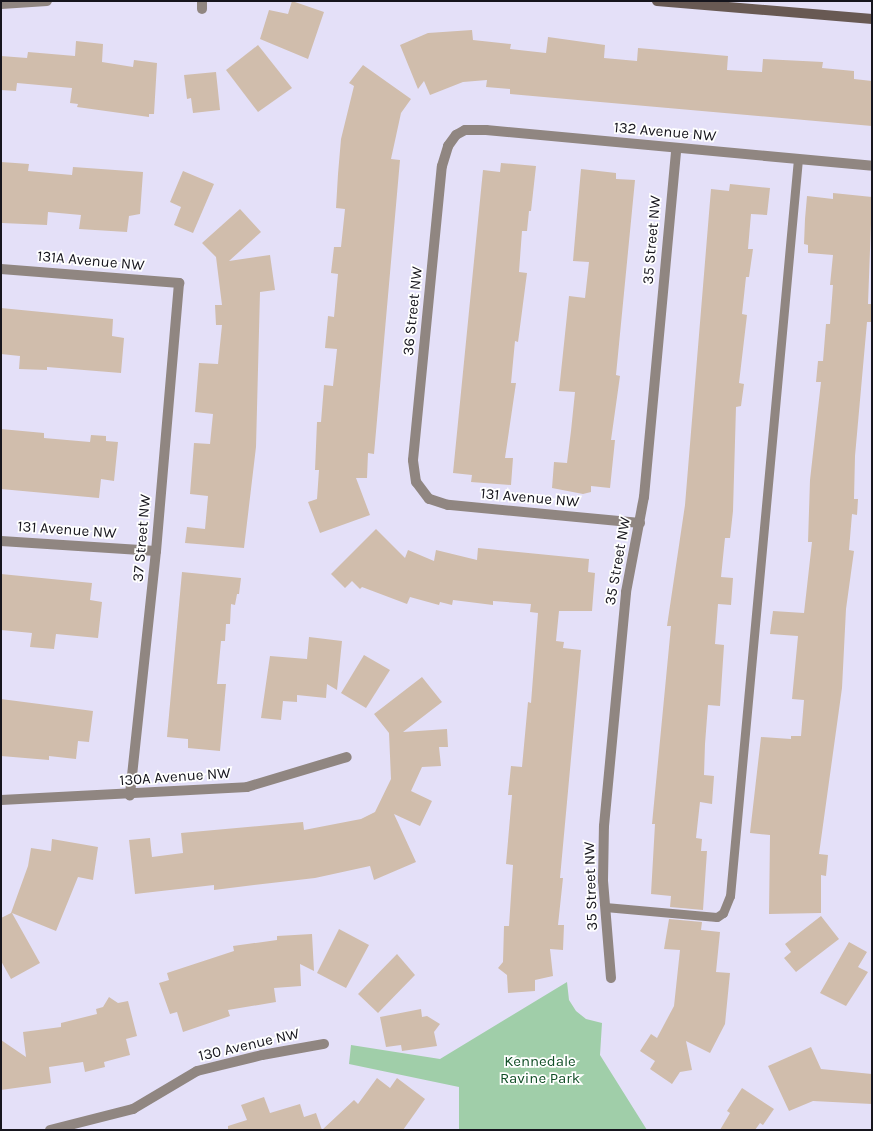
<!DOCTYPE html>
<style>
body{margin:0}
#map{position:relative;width:873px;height:1131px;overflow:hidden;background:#e4e0f8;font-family:Karla,sans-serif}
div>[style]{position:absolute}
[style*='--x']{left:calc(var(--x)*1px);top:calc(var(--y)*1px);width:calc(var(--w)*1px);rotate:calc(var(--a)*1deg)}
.green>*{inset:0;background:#a0cea9}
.building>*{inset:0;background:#d0bdac}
.lane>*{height:9px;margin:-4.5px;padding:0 4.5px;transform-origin:4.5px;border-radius:4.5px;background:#908681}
.street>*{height:10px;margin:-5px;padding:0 5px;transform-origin:5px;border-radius:5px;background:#908681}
.secondary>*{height:10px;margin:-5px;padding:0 5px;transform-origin:5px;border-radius:5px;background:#685953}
span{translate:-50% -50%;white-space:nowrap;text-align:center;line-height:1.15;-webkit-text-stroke:3.5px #fff;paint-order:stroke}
.street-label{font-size:15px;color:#16151d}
.park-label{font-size:15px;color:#104e26}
.frame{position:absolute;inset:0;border:2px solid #16151d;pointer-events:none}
</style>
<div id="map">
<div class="green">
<div style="clip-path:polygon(567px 982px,569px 1000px,576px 1011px,586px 1019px,602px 1023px,600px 1055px,647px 1130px,459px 1130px,459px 1087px,349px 1064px,351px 1045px,440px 1059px)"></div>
</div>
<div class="building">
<div style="clip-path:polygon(292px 1px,324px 12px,308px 59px,260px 39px,269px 10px,288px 14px)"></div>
<div style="clip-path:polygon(472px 30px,473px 40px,511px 44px,510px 49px,546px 53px,548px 37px,605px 45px,604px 58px,637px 61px,638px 48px,728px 56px,727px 70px,762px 72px,763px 59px,823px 62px,822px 68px,854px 71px,854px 79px,872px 81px,872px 126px,510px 94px,510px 89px,486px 87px,487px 80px,463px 82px,430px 95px,424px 81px,418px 89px,400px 45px,428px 33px)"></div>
<div style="clip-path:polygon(76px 41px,103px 44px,102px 62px,133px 67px,134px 60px,157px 63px,154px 114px,149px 114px,149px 117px,77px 107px,78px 104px,70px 103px,72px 88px,17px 83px,16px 91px,1px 90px,1px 56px,27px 58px,28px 52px,75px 56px)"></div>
<div style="clip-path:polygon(258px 45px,292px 88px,258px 112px,226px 70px)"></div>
<div style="clip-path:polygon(363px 65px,411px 99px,401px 113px,391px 159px,400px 160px,374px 454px,368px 453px,367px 478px,356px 478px,370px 515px,320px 533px,308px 502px,317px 499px,319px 470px,315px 470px,317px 422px,321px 422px,324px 385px,333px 386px,337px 349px,325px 348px,328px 316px,334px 317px,338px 274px,331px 273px,334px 247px,341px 247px,345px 209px,336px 208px,338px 174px,341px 139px,354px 86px,349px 83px)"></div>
<div style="clip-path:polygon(216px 72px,220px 110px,193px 113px,191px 98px,187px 99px,184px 75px)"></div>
<div style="clip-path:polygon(1px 162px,29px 164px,28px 171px,72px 175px,73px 167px,143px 172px,140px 214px,129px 216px,127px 232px,79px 229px,81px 215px,48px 212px,47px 225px,2px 223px)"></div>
<div style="clip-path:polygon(501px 163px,536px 166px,531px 211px,529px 211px,527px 231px,522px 231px,519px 272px,527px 273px,518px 342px,515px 341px,511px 383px,516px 383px,505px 458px,513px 458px,511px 485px,471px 482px,472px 475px,453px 473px,483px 170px,500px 172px)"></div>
<div style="clip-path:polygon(581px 169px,616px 173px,616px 179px,635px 180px,616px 375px,620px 376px,611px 440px,615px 440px,610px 488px,591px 486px,591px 492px,583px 494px,552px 488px,554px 462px,567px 463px,571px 431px,575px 392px,559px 391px,569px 296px,585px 298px,589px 262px,573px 261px)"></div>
<div style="clip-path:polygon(183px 171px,214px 184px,193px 233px,174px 225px,181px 207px,170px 202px)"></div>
<div style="clip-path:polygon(730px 184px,770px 188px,767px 215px,751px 214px,748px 249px,753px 249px,749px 277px,746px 277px,742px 314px,747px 315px,739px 383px,744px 384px,741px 406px,736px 407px,733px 511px,730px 538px,725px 538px,721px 577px,733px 578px,731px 605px,718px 604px,715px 644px,724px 645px,720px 706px,708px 705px,705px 744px,704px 775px,714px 776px,712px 804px,700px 802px,696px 838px,702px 839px,701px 851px,707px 851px,703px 910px,670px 907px,671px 896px,651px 894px,655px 824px,652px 824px,671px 626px,667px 626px,685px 505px,711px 189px,729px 191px)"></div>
<div style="clip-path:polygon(833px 193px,872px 197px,868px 304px,872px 304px,872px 311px,871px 322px,867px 322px,855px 456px,854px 499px,858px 499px,857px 515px,852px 514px,849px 550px,854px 551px,846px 609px,842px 688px,819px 854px,828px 855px,826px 876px,821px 875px,821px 913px,769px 914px,770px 835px,750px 833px,761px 737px,791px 739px,791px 736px,801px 736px,804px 700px,792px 699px,798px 636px,770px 634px,773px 611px,804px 613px,812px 542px,808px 542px,810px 480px,821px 382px,816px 382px,818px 361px,823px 361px,826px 324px,830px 324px,833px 285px,830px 285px,833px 255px,808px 253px,808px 245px,804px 244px,805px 219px,807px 196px,833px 199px)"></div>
<div style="clip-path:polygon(240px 209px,261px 232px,229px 261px,270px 255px,275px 290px,260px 292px,256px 447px,244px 548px,185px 543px,187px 527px,205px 529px,208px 496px,190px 494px,194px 443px,210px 444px,213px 414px,195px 412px,199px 363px,218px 364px,222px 325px,216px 325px,215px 305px,222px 305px,216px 257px,202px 243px)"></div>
<div style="clip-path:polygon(1px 308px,113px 319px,112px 336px,124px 338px,121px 373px,47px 367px,47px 370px,19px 369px,20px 356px,1px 354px)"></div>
<div style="clip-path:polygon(1px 429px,44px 433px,44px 438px,90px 442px,91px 435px,106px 436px,106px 441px,118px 442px,114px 481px,101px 479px,99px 498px,1px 489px)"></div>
<div style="clip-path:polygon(376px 529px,405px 558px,408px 550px,434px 561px,436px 550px,477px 560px,478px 548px,589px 559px,588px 572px,595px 573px,592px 611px,559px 611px,556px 641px,564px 642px,563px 648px,581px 650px,560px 878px,563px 878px,558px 925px,564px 925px,563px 950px,550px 949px,553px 976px,535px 980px,535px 991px,508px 993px,507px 975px,498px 968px,503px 962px,504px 926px,509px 926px,513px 865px,506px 864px,512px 795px,508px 795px,511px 766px,522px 767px,528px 702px,531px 703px,538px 613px,530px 612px,531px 604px,493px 601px,493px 605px,453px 600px,452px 605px,440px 602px,439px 605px,410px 597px,407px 604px,362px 587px,360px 589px,352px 581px,345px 588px,331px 574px)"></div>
<div style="clip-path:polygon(182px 572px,241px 578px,239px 594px,237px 594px,235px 605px,231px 604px,230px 624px,226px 624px,225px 641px,221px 641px,217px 684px,226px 684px,220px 751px,188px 748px,188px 739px,167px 737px)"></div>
<div style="clip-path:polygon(1px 574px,92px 583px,90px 600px,102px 602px,98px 638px,56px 634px,54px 649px,30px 647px,32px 633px,1px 630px)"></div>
<div style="clip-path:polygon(309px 637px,342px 641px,337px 690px,327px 684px,326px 698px,297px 695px,297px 702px,283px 701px,281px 720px,261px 718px,270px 656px,307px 659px)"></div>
<div style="clip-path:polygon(364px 655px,390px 670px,366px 708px,341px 693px)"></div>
<div style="clip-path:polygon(422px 677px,442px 702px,403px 732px,447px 729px,448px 747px,439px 747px,441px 766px,422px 767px,411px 791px,432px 801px,420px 826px,394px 814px,416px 862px,374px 880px,370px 866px,315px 878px,246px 886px,214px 890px,214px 885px,135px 894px,129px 840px,150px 838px,152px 857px,183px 853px,181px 833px,303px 822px,304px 830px,361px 819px,375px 812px,391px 779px,389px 733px,374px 714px)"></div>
<div style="clip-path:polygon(1px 699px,93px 711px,89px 742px,78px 741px,76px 759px,49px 756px,49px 760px,1px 756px)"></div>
<div style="clip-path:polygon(52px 839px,98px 847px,93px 880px,78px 877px,56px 931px,12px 913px,40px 963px,11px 979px,1px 961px,1px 918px,11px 913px,28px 866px,31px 848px,51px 851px)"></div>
<div style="clip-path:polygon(821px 916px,839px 939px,796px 972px,784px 958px,791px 952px,785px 944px)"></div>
<div style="clip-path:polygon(669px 919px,702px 922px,701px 930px,720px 932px,716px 972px,730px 973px,725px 1024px,710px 1053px,686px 1041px,692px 1070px,680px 1072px,672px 1084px,650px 1069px,655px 1061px,640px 1051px,651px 1034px,657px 1038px,674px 1006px,680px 950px,664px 949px)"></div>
<div style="clip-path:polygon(339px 929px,369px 945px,346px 988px,317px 973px)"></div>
<div style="clip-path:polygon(312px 934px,314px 971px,300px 964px,301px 986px,274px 988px,276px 1002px,228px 1010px,230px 1016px,183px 1032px,177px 1012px,170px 1014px,159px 983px,169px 980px,167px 973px,234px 951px,233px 946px,277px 940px,277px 936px)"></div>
<div style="clip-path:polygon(849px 942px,867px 952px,858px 967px,868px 972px,846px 1006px,820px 993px)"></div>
<div style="clip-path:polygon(397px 954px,415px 975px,378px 1013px,358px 994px)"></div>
<div style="clip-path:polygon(109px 997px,118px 1003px,128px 1001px,137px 1036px,126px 1039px,130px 1055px,104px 1062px,105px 1067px,85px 1072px,83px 1062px,49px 1067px,51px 1083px,1px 1090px,1px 1040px,26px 1057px,23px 1032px,61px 1027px,61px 1023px,97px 1014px,96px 1009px,103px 1007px)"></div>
<div style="clip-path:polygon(421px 1009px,422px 1017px,427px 1016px,440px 1024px,434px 1032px,437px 1046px,402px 1051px,401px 1045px,386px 1047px,380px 1017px)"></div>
<div style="clip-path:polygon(811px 1047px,821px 1069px,872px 1074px,872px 1104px,813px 1101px,789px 1111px,768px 1066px)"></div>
<div style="clip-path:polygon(377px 1078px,390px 1088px,397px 1078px,425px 1099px,403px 1130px,322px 1130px,354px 1100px,358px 1104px)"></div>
<div style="clip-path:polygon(742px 1088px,774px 1109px,763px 1125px,760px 1123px,755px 1130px,720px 1130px,730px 1113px,727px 1111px)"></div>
<div style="clip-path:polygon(264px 1097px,270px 1113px,300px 1104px,304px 1117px,316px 1113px,322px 1130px,228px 1130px,228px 1126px,247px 1120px,241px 1105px)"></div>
</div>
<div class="lane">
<div style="--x:605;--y:907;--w:112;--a:5.1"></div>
<div style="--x:717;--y:917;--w:7;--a:-34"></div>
<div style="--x:723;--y:913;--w:18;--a:-68"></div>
<div style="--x:730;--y:896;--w:740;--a:-84.73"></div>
</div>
<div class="street">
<div style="--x:202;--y:1;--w:8;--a:90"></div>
<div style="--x:1;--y:4;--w:46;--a:-3.7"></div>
<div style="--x:1;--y:269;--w:179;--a:4.5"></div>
<div style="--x:179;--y:283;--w:269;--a:94.9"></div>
<div style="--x:156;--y:551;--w:246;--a:96.1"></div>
<div style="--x:640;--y:523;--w:193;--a:-174.6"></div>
<div style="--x:448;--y:505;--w:20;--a:-162"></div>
<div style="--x:429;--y:499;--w:21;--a:-127"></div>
<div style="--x:416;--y:482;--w:22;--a:-98"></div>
<div style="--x:413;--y:460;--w:295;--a:-84.4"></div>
<div style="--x:442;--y:166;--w:21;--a:-73"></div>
<div style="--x:448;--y:146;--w:14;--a:-54"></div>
<div style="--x:456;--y:135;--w:10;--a:-29"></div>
<div style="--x:465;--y:130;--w:21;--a:0"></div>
<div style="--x:486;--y:130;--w:388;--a:5.3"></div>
<div style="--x:1;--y:541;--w:155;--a:3.7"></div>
<div style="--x:1;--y:800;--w:246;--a:-3"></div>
<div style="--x:247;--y:787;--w:104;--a:-16.7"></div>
<div style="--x:611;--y:978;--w:97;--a:-94.7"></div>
<div style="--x:603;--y:881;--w:55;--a:-89"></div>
<div style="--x:604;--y:826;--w:235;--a:-84.6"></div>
<div style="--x:626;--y:592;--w:97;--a:-79.3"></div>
<div style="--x:644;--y:497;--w:349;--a:-84.7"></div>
<div style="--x:50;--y:1130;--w:86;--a:-14.2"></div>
<div style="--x:133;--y:1109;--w:74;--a:-30.7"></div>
<div style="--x:197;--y:1071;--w:67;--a:-13.8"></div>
<div style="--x:262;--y:1055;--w:63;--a:-10.1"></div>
</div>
<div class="secondary">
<div style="--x:657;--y:1;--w:216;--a:4.8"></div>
</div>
<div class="street-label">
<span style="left:665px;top:132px;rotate:5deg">132 Avenue NW</span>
<span style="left:652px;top:240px;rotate:-85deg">35 Street NW</span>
<span style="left:91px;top:261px;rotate:5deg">131A Avenue NW</span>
<span style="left:413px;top:311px;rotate:-84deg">36 Street NW</span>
<span style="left:530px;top:498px;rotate:5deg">131 Avenue NW</span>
<span style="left:67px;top:530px;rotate:4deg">131 Avenue NW</span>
<span style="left:142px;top:538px;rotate:-85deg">37 Street NW</span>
<span style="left:618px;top:561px;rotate:-80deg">35 Street NW</span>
<span style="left:175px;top:777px;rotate:-4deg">130A Avenue NW</span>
<span style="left:591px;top:886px;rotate:-92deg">35 Street NW</span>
<span style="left:249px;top:1045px;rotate:-13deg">130 Avenue NW</span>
</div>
<div class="park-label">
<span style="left:540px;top:1070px">Kennedale<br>Ravine Park</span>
</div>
<div class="frame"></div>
</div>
